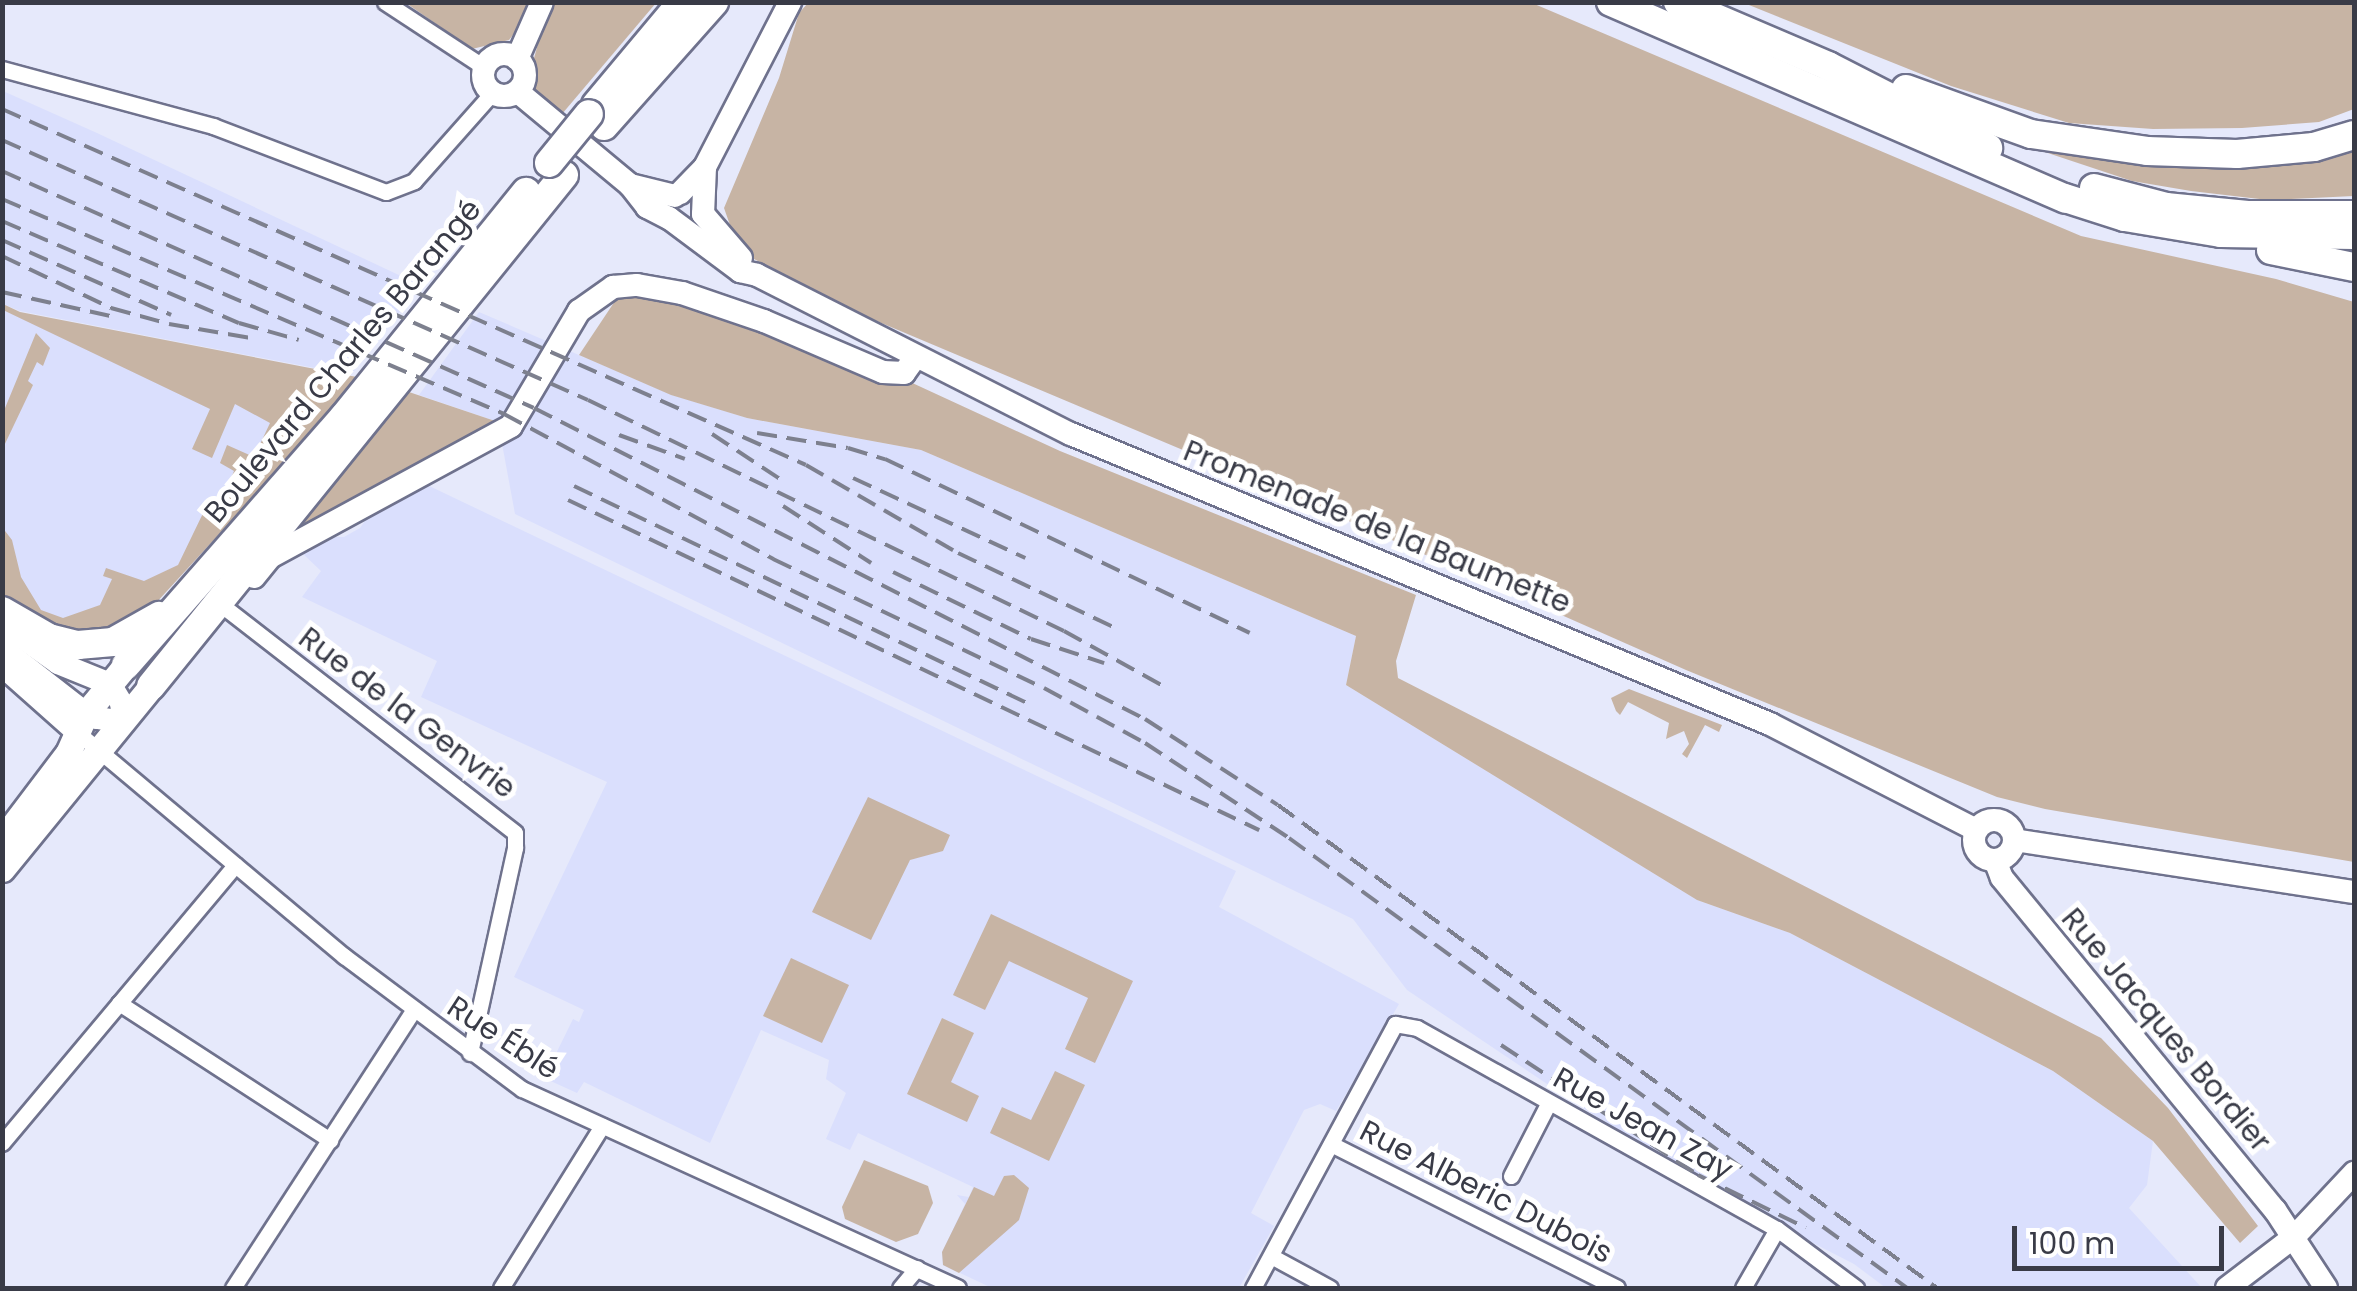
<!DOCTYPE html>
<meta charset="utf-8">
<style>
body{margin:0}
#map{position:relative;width:2357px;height:1291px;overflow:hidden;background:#e6e9fb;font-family:Poppins,sans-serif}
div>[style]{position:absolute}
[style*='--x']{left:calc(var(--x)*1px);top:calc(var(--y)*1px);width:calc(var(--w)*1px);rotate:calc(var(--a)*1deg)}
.built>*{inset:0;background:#dadffd}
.green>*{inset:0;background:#c7b4a4}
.roads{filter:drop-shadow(2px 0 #6f728d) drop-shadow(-2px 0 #6f728d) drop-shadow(0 2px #6f728d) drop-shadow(0 -2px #6f728d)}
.street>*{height:15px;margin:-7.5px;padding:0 7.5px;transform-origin:7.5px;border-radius:7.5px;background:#fff}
.secondary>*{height:22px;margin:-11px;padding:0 11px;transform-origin:11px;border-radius:11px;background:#fff}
.secondary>.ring{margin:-11px;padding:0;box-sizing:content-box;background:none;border:22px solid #fff;border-radius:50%}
.primary>*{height:25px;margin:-12.5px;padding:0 12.5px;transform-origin:12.5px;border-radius:12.5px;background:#fff}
.highway>*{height:28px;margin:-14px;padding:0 14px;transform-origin:14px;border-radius:14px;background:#fff}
.rail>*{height:4px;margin-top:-2px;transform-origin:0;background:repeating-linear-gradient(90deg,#7d808e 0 20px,transparent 0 30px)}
.bridges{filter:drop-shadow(2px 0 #6f728d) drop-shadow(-2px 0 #6f728d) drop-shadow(0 2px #6f728d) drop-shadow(0 -2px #6f728d)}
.highway-bridge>*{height:28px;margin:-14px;padding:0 14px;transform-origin:14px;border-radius:14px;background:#fff}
span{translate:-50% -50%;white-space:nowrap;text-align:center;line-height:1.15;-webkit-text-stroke:10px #fff;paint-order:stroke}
.street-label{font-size:30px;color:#393b47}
.frame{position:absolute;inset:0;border:5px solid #393b47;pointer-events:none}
.scale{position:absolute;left:2012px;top:1226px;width:212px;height:45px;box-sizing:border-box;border:5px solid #393b47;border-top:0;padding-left:12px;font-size:30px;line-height:35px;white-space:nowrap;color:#393b47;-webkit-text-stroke:8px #fff;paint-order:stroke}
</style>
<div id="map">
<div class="built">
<div style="clip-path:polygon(3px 91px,97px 133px,420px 285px,351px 375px,20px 311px,3px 304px)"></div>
<div style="clip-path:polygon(2px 307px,318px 398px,156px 603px,87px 634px,3px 594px)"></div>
<div style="clip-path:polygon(479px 312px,672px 395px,747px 418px,921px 450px,1356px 636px,1346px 685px,1697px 900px,1790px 933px,2053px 1071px,2153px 1141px,2147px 1185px,2129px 1208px,2202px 1288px,1886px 1288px,1854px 1264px,1741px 1206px,1583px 1108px,1407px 990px,1353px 919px,515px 514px,498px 422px,419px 395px)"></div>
<div style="clip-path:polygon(423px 483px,1236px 871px,1219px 907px,1399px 1004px,1336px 1111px,1320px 1104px,1304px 1110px,1251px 1213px,1274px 1226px,1239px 1288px,992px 1288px,943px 1265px,942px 1252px,965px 1204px,957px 1195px,969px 1197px,973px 1187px,858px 1133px,850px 1150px,826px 1139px,846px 1093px,826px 1079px,829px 1060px,761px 1030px,710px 1143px,584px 1082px,577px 1093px,544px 1078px,573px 1019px,579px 1022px,584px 1010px,514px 977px,607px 782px,421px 697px,437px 661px,302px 597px,321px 571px,300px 551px,326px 537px,344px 537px,360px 528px,371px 512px)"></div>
</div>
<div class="green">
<div style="clip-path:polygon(406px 3px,530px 3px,521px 25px,509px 40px,472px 49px)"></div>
<div style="clip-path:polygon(549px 3px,656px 3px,562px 114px,534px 91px,530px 73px)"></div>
<div style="clip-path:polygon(808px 3px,1532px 3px,2081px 236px,2276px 279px,2354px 302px,2354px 862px,2045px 809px,1997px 797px,1686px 670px,1290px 495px,860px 314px,754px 259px,731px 228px,724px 208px,779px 78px,799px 13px)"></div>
<div style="clip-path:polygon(1744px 3px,2354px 3px,2354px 109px,2319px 122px,2242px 128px,2153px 129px,2069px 123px,1951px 86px)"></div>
<div style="clip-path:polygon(2018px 143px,2186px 166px,2275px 163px,2354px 151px,2354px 196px,2268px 200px,2191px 191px,2132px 181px)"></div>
<div style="clip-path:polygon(621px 292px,695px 305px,908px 381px,1060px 451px,1416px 595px,1396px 661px,1398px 678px,2101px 1038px,2168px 1108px,2258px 1226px,2240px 1243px,2153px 1141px,2053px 1071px,1790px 933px,1697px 900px,1346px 685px,1356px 636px,921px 450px,747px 418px,671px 395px,579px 355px)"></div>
<div style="clip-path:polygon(3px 304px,20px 312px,362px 378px,156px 603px,115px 628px,87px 634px,54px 627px,3px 594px,2px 527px,12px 540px,21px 577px,41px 610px,63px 618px,100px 605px,112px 579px,103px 576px,106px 568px,144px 581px,178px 565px,207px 505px,218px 509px,234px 471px,220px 463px,227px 445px,254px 457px,270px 423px,235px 404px,212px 458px,192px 449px,210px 409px,3px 310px)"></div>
<div style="clip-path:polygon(36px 333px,50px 348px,43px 366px,37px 362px,28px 381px,33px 385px,3px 448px,3px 413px)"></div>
<div style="clip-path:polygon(406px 391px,498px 422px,292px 537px,289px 532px)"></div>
<div style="clip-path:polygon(1629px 689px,1722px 725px,1719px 732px,1705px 725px,1687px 758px,1682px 754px,1689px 744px,1684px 731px,1666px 739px,1669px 723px,1628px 702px,1620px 715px,1616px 711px,1611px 698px)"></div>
<div style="clip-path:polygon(868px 797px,950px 835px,943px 851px,910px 860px,871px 940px,812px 912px)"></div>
<div style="clip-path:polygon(991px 914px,1133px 981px,1095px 1063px,1065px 1049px,1088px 998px,1009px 961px,985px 1010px,953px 995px)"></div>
<div style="clip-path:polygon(791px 958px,849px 985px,822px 1043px,763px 1016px)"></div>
<div style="clip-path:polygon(942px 1018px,974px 1033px,951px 1082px,979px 1096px,967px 1122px,907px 1094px)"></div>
<div style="clip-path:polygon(1055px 1071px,1085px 1085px,1049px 1161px,990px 1133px,1002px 1107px,1031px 1120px)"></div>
<div style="clip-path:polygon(864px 1160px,928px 1186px,933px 1203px,918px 1234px,896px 1242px,845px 1219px,842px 1207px)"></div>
<div style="clip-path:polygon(1014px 1175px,1029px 1188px,1019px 1220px,959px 1273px,943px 1265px,942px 1252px,974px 1187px,994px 1196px,1004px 1176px)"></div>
</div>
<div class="roads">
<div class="street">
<div style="--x:385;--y:2;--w:118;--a:33.3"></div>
<div style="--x:2;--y:69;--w:219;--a:15.1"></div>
<div style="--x:213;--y:126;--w:185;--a:20.9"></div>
<div style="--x:386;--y:192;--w:30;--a:-21"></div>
<div style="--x:414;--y:181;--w:118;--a:-48.4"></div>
<div style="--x:228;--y:610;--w:363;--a:37.8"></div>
<div style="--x:515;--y:833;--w:15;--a:90"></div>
<div style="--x:515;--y:848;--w:210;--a:102.4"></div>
<div style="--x:77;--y:732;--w:349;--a:40"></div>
<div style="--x:344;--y:956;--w:222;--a:36.8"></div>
<div style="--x:522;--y:1089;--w:479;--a:24.5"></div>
<div style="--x:119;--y:1003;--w:252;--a:33"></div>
<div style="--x:2;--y:1143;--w:363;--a:-50"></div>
<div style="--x:1331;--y:1144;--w:320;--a:26.7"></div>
<div style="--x:1511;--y:1176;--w:81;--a:-62.8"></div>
<div style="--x:1271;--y:1256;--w:67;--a:28.5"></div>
<div style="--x:233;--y:1288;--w:330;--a:-57"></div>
<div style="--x:501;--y:1288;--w:191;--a:-58.1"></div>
<div style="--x:900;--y:1288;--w:26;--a:-50"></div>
<div style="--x:1253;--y:1288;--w:300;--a:-61.7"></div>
<div style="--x:1395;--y:1024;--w:22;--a:10"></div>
<div style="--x:1417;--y:1028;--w:412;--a:29.2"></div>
<div style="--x:1777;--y:1229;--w:99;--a:36.8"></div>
<div style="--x:1743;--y:1288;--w:68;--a:-60"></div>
</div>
<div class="secondary">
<div class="ring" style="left:483px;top:54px;width:20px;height:20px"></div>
<div style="--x:517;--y:59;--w:62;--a:-66.3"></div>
<div style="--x:518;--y:92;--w:146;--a:39.7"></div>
<div style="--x:630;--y:185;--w:28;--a:52"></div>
<div style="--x:647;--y:207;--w:25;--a:27"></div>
<div style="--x:669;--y:218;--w:89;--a:36.7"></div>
<div style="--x:740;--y:271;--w:17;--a:13"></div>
<div style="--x:757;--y:275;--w:352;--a:26.9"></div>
<div style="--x:1071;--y:434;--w:757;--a:22.53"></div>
<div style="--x:1770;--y:724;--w:232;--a:27.2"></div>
<div style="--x:705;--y:167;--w:47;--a:92.4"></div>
<div style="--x:703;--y:214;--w:58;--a:49.2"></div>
<div style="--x:630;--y:185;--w:46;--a:13.7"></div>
<div style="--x:680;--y:193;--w:36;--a:-46"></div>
<div style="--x:705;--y:167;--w:186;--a:-62.7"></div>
<div style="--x:254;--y:577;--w:26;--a:-51"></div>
<div style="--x:270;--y:557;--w:274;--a:-28.5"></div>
<div style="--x:511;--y:426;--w:134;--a:-59.4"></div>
<div style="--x:579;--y:311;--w:42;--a:-35.2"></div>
<div style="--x:613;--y:287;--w:24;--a:-5"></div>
<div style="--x:637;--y:285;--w:46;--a:10.1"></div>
<div style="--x:682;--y:293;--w:87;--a:18.9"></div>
<div style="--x:764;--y:321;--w:129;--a:23.2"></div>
<div style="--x:883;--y:372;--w:21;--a:3"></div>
<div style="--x:904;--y:373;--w:19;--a:-54"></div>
<div style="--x:2;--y:623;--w:69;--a:35.5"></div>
<div style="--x:58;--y:663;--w:56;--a:22"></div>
<div style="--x:110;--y:684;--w:21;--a:59"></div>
<div style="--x:121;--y:702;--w:20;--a:84"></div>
<div style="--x:123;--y:722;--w:26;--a:-171"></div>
<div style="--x:97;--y:718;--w:19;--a:-152"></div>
<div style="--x:80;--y:709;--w:99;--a:-142"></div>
<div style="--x:5;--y:668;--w:96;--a:41.6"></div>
<div class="ring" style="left:1974px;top:820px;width:18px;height:18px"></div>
<div style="--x:2014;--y:840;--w:344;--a:8.7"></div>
<div style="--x:1995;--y:860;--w:19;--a:69"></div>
<div style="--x:2002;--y:878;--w:430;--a:50.6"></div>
<div style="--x:2275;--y:1210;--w:93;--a:56.8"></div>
<div style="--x:2227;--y:1288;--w:84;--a:-37.3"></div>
<div style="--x:2294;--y:1237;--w:88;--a:-46.8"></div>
</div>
<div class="primary">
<div style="--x:2;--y:840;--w:109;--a:-52.8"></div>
<div style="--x:68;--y:753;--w:44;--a:-65.8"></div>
<div style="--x:86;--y:713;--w:62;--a:-50.2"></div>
<div style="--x:2;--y:869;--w:236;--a:-50.8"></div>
</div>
<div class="highway">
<div style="--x:1611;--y:2;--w:495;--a:23.4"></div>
<div style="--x:2065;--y:198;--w:63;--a:17.6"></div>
<div style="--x:2125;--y:217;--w:97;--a:9.5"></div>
<div style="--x:2221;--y:233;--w:133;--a:0.9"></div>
<div style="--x:1678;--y:2;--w:163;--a:23.1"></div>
<div style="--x:1828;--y:66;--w:180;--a:27.1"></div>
<div style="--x:1906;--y:89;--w:133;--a:19.8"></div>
<div style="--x:2031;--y:134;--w:117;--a:8.3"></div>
<div style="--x:2147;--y:151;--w:90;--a:1.9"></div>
<div style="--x:2237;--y:154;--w:77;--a:-5.2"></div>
<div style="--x:2314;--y:147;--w:42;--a:-16.7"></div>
<div style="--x:596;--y:105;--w:134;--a:-50.1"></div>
<div style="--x:604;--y:126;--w:166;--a:-48.4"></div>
<div style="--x:2094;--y:188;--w:74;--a:14.8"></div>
<div style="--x:2166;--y:207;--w:82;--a:5.6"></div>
<div style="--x:2248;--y:215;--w:106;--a:0"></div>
<div style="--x:2271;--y:250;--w:85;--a:11.6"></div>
<div style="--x:2;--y:611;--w:54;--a:29.9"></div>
<div style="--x:49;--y:638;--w:30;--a:14"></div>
<div style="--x:78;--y:645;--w:35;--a:-5"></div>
<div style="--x:113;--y:642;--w:53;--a:-29.5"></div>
<div style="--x:126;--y:665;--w:329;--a:-48.7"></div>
<div style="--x:343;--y:418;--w:291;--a:-51"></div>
<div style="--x:151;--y:686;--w:657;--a:-51.05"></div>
</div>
</div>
<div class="rail">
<div style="--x:2;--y:109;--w:879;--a:23.88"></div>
<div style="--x:806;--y:465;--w:176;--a:30.1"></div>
<div style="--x:958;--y:553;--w:172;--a:25.5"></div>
<div style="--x:2;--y:140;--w:641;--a:23.93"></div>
<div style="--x:588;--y:400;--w:529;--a:25.89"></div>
<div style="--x:1064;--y:631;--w:118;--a:29"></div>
<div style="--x:2;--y:171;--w:582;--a:24.01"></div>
<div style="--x:534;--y:408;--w:686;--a:26.98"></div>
<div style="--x:1145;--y:719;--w:158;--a:32.9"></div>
<div style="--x:1278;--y:805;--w:817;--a:36.24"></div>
<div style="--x:2;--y:199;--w:546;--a:23.18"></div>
<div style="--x:504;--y:414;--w:306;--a:28.3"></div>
<div style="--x:773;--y:559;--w:300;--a:25.5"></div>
<div style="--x:1044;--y:688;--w:115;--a:28.6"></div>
<div style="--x:1145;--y:743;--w:173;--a:33.4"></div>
<div style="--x:1289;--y:838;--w:764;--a:36.06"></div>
<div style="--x:2;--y:221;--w:258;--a:23.3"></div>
<div style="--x:239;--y:323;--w:62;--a:15.8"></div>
<div style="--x:2;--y:240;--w:185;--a:23.9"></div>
<div style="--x:2;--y:256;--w:121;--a:25.5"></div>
<div style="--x:111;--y:308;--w:60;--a:15.4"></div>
<div style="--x:169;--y:324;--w:83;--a:9.7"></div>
<div style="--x:2;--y:292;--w:111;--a:12.5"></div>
<div style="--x:757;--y:433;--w:92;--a:9.4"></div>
<div style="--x:848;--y:448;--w:39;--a:17"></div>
<div style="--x:885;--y:459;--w:404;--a:25.5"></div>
<div style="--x:712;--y:434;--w:85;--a:33.5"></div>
<div style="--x:619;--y:435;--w:70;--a:20"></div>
<div style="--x:853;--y:478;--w:190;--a:24.9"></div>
<div style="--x:574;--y:486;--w:507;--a:25.6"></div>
<div style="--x:568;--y:500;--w:766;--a:25.53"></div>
<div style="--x:783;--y:506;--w:105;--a:32.9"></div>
<div style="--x:893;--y:572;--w:153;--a:25.9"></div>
<div style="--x:1031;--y:639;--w:77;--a:18.2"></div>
<div style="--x:1501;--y:1045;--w:236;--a:33.4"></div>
<div style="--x:1698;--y:1175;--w:120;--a:26.1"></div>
</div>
<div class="bridges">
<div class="highway-bridge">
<div style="--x:549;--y:163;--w:63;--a:-50.8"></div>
</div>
</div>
<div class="street-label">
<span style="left:343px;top:361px;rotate:-50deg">Boulevard Charles Barangé</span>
<span style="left:1377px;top:527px;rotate:22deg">Promenade de la Baumette</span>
<span style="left:407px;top:713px;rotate:37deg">Rue de la Genvrie</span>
<span style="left:2166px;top:1030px;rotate:50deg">Rue Jacques Bordier</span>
<span style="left:503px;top:1038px;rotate:33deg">Rue Éblé</span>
<span style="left:1643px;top:1124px;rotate:29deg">Rue Jean Zay</span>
<span style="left:1486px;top:1192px;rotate:27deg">Rue Alberic Dubois</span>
</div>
<div class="frame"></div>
<div class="scale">100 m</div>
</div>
